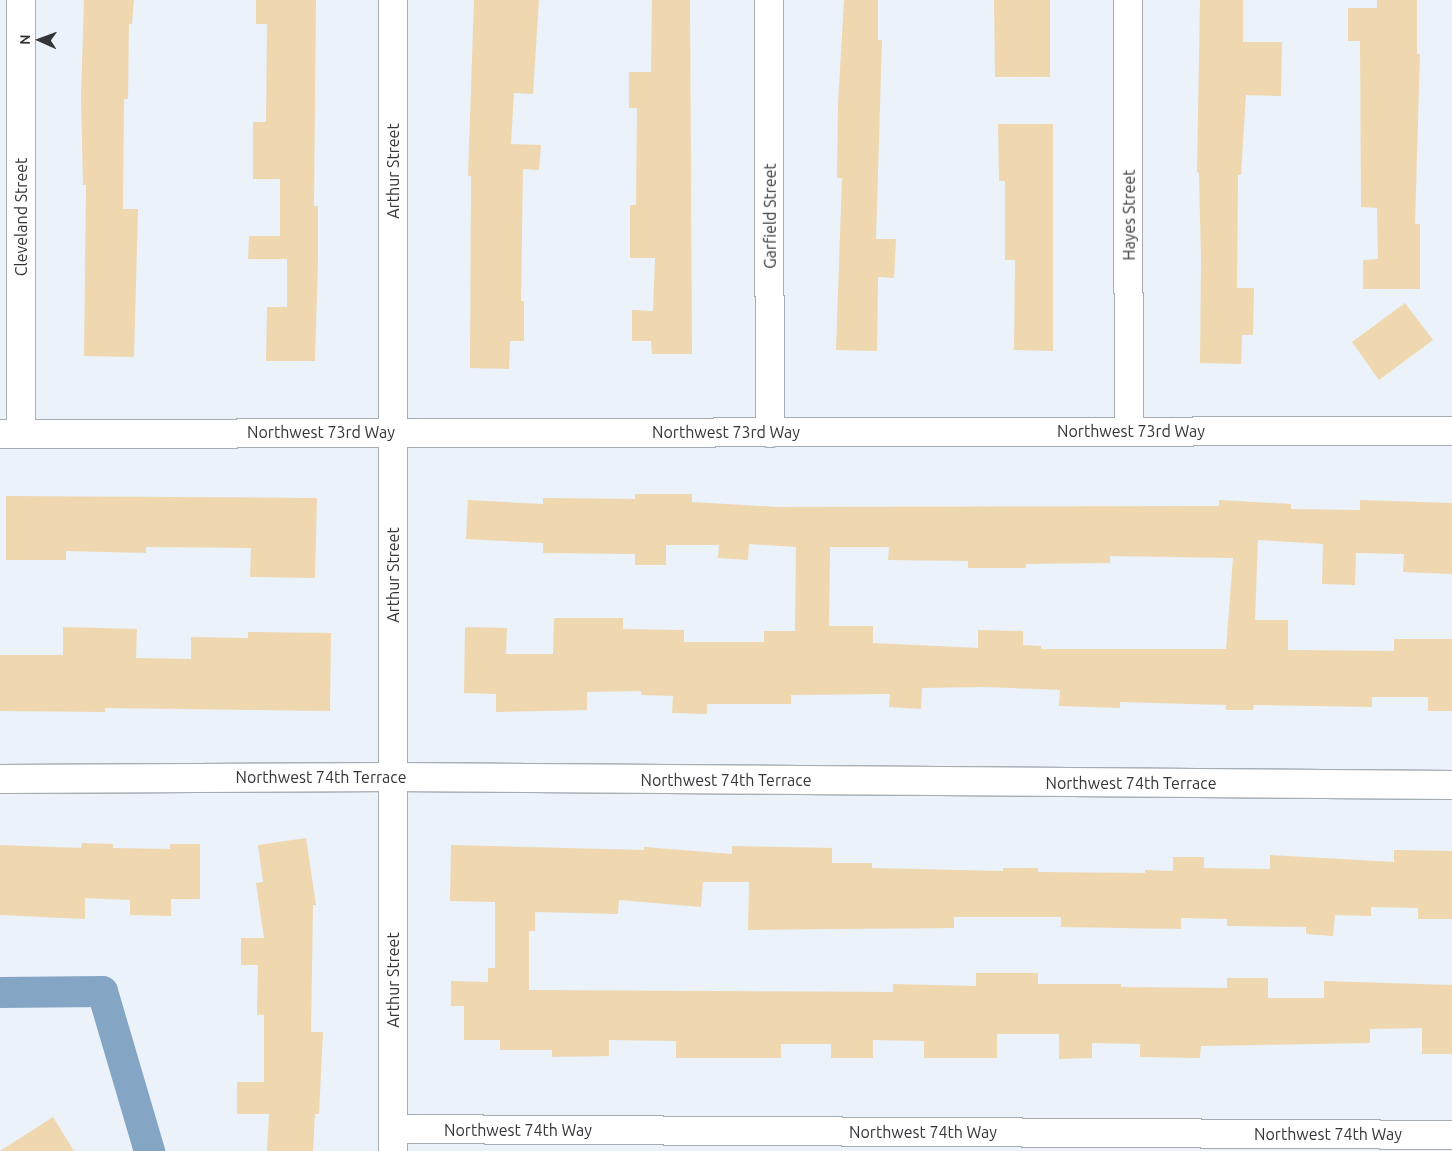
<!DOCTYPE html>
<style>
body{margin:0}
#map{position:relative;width:1452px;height:1151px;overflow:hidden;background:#ebf2f9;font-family:Ubuntu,sans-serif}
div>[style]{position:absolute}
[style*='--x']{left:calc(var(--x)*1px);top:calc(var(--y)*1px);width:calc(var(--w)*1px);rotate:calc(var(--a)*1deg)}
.canal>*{height:31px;margin:-15.5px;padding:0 15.5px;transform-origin:15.5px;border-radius:15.5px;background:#84a6c4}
.building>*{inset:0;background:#efd7b0}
.roads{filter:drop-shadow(1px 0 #a6adb3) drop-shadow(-1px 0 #a6adb3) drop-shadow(0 1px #a6adb3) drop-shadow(0 -1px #a6adb3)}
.minor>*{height:28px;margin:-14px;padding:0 14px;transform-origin:14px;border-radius:14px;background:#fff}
span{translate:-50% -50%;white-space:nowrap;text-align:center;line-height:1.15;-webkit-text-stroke:4px #fff;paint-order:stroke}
.street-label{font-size:16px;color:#333538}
.north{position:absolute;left:15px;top:15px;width:50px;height:50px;-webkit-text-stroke:4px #fff;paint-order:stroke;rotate:272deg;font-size:14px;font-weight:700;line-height:20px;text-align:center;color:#333538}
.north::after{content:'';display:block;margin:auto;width:18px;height:22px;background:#333538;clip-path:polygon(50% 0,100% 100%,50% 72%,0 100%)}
</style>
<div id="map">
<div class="canal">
<div style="--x:0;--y:992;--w:102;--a:-0.6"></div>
<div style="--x:102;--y:991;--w:167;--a:73.6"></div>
</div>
<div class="building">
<div style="clip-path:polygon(84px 0,134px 0,132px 24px,129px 24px,128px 99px,124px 99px,123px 209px,138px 209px,134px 357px,84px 356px,86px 185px,83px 185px,81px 98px)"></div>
<div style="clip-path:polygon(256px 0,316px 0,314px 206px,318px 206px,318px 259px,315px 361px,266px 361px,267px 307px,287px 307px,287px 259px,248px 259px,249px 236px,280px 236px,280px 179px,253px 179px,253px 122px,266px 122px,267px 24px,256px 24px)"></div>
<div style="clip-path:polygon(474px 0,539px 0,533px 94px,514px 93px,511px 144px,541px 145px,539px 170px,523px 169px,521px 301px,524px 301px,524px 341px,510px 341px,509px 369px,470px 368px,471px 176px,468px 176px)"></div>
<div style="clip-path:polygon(652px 0,690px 0,692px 354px,652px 354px,651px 341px,632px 341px,632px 310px,653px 311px,655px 258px,630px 258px,630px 205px,636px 205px,637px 108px,629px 108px,629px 72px,651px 72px)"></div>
<div style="clip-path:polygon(844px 0,878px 0,878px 40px,882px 40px,876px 239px,896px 239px,894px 278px,878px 277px,877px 351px,836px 350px,842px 178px,837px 178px,838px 104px)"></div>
<div style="clip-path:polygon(994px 0,1050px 0,1050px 77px,995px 77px)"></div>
<div style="clip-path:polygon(1200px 0,1243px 0,1243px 42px,1282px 42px,1281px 96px,1246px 95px,1241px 175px,1238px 175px,1237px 288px,1254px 288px,1253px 335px,1242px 335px,1241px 364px,1200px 363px,1201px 260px,1199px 173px,1197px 172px)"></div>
<div style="clip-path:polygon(1377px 0,1417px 0,1417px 54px,1420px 54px,1415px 224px,1420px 224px,1420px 289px,1363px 289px,1363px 260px,1378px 259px,1377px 208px,1361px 207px,1360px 41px,1348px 41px,1348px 8px,1377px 8px)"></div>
<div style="clip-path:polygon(998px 124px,1053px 124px,1053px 351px,1014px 350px,1015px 260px,1005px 260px,1005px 181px,999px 181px)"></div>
<div style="clip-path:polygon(1405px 303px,1433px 340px,1379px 380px,1352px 342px)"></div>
<div style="clip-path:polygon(evenodd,635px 494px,692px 494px,692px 502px,778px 507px,1219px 506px,1219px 500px,1291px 504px,1291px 509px,1360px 510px,1360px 500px,1452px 503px,1452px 574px,1403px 572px,1404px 554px,1356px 553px,1355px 585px,1322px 584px,1323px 544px,1258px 540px,1255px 620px,1288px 620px,1288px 650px,1394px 651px,1394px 639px,1452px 639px,1452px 711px,1428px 711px,1428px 697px,1372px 697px,1372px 707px,1254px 705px,1253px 710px,1226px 710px,1226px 705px,1120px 702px,1120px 708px,1059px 706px,1060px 690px,984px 687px,922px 688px,921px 709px,889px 707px,890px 694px,791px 695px,791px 704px,707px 704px,707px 714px,672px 713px,673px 696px,641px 695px,641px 691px,587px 692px,587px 710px,496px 712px,496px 694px,464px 693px,465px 627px,507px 628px,506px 654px,553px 654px,554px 618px,623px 618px,623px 629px,684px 630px,684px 642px,764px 642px,764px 631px,795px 631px,796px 547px,749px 544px,748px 560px,718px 558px,719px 545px,666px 545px,666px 565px,635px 565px,635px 554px,543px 553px,543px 543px,466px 539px,468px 500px,543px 504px,543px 498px,635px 499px,635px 494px,830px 547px,889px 547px,888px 560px,968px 561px,968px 568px,1026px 568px,1026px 564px,1110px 563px,1110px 556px,1233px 558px,1226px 649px,1041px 649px,1041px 646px,1023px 645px,1023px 631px,978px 630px,978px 648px,873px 643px,873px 626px,829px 626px,830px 547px)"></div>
<div style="clip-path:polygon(6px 496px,317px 498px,315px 578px,250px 577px,251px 548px,146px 547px,146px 553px,66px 551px,66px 560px,6px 560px)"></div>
<div style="clip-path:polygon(63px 627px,137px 629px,136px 658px,191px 659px,191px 637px,248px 638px,248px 632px,331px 633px,330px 711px,105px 708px,105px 712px,0 711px,0 655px,63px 655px)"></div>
<div style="clip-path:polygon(306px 838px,316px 905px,313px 905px,311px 1032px,323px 1032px,319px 1114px,315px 1114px,313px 1151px,267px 1151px,269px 1114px,237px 1114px,237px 1082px,264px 1082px,264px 1015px,257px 1015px,258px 965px,241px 965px,241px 938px,264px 938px,256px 883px,263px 882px,258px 845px)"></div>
<div style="clip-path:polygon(82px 843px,113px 844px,113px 848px,170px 849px,170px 844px,200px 844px,200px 899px,171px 899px,171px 916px,130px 915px,130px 900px,85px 898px,85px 919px,0 915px,0 845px,81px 848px)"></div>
<div style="clip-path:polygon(451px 845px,644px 850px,644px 847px,732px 854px,732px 846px,832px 848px,832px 863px,872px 863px,872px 868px,1003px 871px,1003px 868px,1038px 868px,1038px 872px,1145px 873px,1145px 870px,1173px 871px,1173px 857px,1204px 857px,1204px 868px,1270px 869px,1270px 855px,1394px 862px,1394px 850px,1452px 851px,1452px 919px,1418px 919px,1418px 908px,1371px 907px,1371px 916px,1335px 915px,1333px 936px,1306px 934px,1306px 927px,1227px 926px,1227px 919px,1181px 918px,1181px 929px,1061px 927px,1061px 917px,954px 917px,954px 928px,748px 930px,749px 882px,703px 882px,701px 907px,619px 900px,618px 914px,535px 912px,535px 931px,529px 931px,529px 990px,893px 992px,893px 984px,976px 986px,976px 973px,1038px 973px,1038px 984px,1121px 984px,1121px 987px,1227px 988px,1227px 978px,1268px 978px,1268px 998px,1324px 998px,1324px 981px,1452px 985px,1452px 1054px,1422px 1054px,1422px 1028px,1370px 1029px,1370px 1043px,1201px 1046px,1200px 1058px,1140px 1057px,1140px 1044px,1092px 1043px,1092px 1058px,1059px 1059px,1059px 1034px,997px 1034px,997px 1058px,924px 1058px,924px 1041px,873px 1040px,873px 1058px,831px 1058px,831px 1044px,781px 1044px,781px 1058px,676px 1058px,676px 1041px,609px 1040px,609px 1056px,552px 1057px,552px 1050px,500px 1050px,500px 1040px,464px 1040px,464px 1006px,451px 1006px,451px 981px,488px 982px,488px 968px,495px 968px,495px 902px,450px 901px)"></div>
<div style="clip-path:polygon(53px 1117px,74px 1151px,0 1151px)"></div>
</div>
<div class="roads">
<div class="minor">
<div style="--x:21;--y:0;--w:434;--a:90"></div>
<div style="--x:393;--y:0;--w:1151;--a:90"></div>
<div style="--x:769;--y:0;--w:433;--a:89.9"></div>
<div style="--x:1128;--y:0;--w:430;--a:89.9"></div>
<div style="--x:0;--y:434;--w:1452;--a:-0.12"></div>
<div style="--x:0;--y:779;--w:393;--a:-0.3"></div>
<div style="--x:393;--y:777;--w:1059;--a:0.43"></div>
<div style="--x:393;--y:1129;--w:1059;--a:0.32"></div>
</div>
</div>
<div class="street-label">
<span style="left:393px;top:171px;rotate:-90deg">Arthur Street</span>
<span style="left:1129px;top:215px;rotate:-90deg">Hayes Street</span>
<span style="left:770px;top:216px;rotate:-90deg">Garfield Street</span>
<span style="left:21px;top:217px;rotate:-90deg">Cleveland Street</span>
<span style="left:1131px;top:431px">Northwest 73rd Way</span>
<span style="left:321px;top:432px">Northwest 73rd Way</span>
<span style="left:726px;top:432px">Northwest 73rd Way</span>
<span style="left:393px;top:575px;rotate:-90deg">Arthur Street</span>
<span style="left:321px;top:777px">Northwest 74th Terrace</span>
<span style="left:726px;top:780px">Northwest 74th Terrace</span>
<span style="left:1131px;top:783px">Northwest 74th Terrace</span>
<span style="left:393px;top:980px;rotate:-90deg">Arthur Street</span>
<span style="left:518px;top:1130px">Northwest 74th Way</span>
<span style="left:923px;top:1132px">Northwest 74th Way</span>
<span style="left:1328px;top:1134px">Northwest 74th Way</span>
</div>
<div class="north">N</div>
</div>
